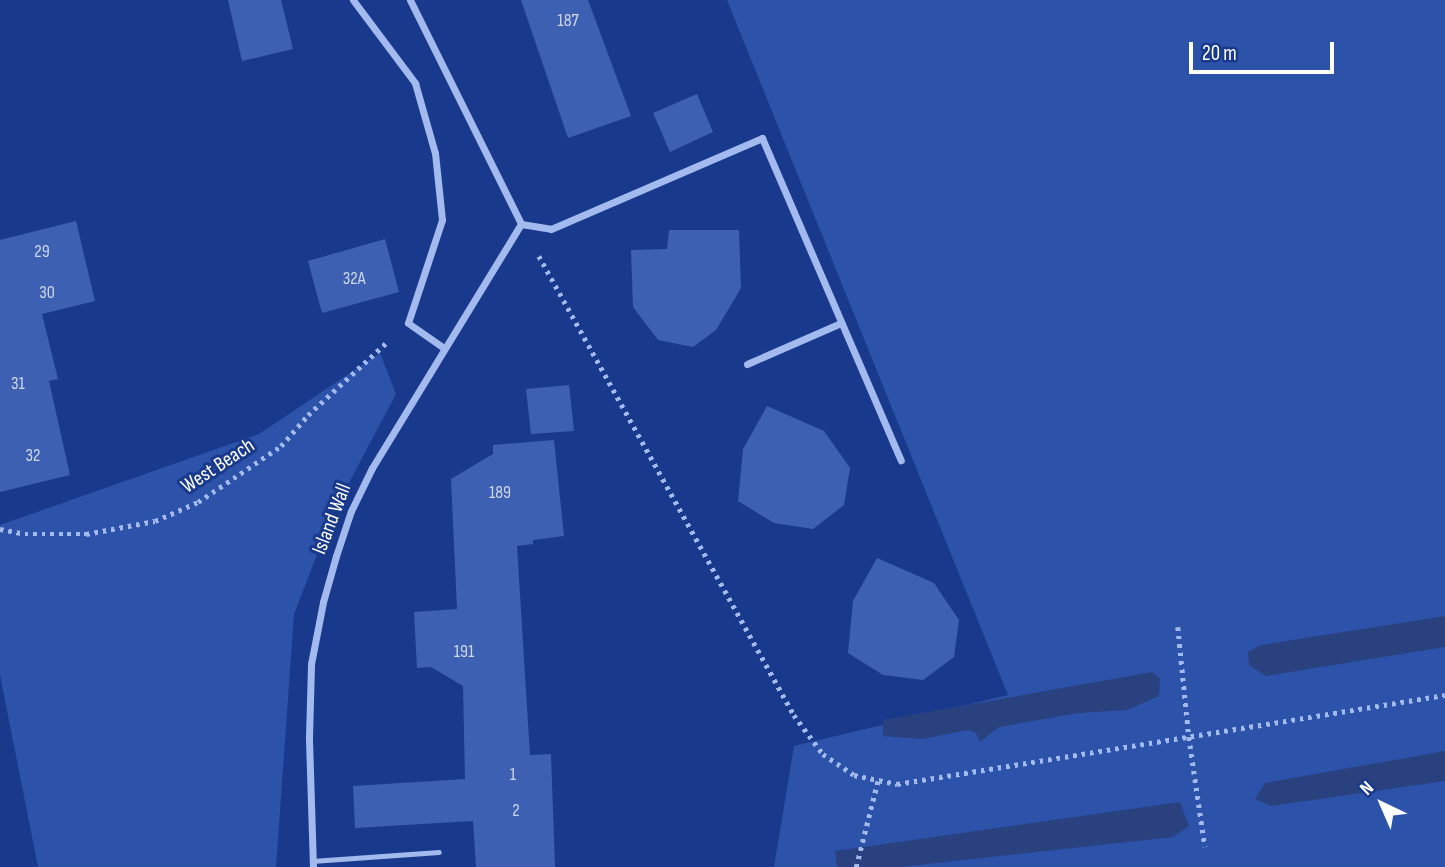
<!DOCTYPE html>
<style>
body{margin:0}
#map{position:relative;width:1445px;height:867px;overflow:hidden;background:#193a8c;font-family:"Sofia Sans Condensed",sans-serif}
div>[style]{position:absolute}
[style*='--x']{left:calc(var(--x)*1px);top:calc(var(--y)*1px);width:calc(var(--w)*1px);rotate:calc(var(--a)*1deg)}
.green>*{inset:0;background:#2c52aa}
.water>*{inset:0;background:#29427f}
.building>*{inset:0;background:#3d60b2}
.path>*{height:4.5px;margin-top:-2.25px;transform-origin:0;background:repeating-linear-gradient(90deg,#a3baee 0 3.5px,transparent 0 8.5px)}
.lane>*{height:5px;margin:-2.5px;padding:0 2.5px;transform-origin:2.5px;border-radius:2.5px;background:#a3baee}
.street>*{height:7px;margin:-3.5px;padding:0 3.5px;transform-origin:3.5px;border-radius:3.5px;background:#a3baee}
span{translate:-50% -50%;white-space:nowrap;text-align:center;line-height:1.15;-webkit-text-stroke:6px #193a8c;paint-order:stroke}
.number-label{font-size:18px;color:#ced7ec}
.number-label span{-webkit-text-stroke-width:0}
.street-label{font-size:21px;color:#fff}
.north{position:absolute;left:1347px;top:769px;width:70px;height:70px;-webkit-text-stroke:5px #193a8c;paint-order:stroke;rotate:316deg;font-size:19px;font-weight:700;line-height:28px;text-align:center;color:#fff}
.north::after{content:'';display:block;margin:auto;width:24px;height:32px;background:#fff;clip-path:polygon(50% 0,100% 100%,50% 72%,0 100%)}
.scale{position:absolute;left:1189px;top:42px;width:145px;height:32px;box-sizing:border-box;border:4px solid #fff;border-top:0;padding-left:9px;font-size:21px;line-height:24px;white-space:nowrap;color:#fff;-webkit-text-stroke:5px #193a8c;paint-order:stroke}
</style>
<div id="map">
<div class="green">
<div style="clip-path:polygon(727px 0,1445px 0,1445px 867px,774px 867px,794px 746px,1008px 695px)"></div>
<div style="clip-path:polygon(380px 353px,396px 394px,334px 511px,294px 614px,276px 867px,38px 867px,0 675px,0 525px,259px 434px)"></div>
</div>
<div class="water">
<div style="clip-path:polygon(1445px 616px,1445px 647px,1266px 676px,1249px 665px,1248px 652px,1261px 645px)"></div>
<div style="clip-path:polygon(1152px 672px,1160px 678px,1159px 696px,1127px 710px,1079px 713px,999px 727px,980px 742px,976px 733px,968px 730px,922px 739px,883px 736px,883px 720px)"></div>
<div style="clip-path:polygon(1445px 751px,1445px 781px,1271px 806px,1255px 799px,1265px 783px)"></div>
<div style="clip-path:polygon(1180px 802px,1189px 826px,1173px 837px,900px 867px,837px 867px,835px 851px)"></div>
</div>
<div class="building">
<div style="clip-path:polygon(228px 0,281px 0,293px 49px,242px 61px)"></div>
<div style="clip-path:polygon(521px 0,588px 0,631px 116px,568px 138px)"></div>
<div style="clip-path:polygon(697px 94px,713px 132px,670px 152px,653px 113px)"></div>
<div style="clip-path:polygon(76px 221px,95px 301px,42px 314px,58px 379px,49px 381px,70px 475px,0 492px,0 240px)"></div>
<div style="clip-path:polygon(669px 230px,739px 230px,741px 288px,716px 330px,693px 347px,658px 340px,633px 307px,631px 250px,667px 249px)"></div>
<div style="clip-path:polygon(385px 239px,399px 292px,322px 313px,308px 261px)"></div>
<div style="clip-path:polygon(569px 385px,574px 431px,531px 434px,526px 389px)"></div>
<div style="clip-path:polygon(767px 406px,824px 431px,850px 468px,844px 505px,813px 529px,774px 523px,738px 501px,743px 449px)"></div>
<div style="clip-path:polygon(554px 440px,564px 536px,533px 540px,533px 544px,517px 546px,530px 755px,551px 754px,555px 867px,476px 867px,473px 821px,355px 828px,353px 786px,465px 779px,463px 686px,431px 667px,417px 668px,414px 612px,457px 609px,451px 479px,493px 454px,493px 445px)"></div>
<div style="clip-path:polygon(877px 558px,934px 583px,959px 620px,954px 657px,923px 680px,883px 675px,848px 653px,853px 601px)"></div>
</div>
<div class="path">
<div style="--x:539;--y:256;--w:525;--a:60.95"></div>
<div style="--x:794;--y:715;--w:49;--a:53.4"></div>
<div style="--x:823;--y:754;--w:37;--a:34"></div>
<div style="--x:854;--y:775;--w:44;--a:11.8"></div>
<div style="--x:897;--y:784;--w:555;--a:-9.22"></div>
<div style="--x:0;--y:529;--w:25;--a:11"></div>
<div style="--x:25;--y:534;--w:61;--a:0"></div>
<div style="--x:86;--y:534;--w:70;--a:-10.7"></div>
<div style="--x:155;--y:521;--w:47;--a:-23.8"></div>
<div style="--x:198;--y:502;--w:100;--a:-34"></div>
<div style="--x:281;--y:446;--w:41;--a:-48.9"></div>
<div style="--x:308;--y:415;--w:108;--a:-42.7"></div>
<div style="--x:1178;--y:627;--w:111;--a:84.3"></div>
<div style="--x:1189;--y:737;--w:111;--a:81.7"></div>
<div style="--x:856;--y:867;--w:90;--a:-75.8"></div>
</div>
<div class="lane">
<div style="--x:312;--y:861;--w:127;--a:-4.1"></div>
</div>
<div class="street">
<div style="--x:353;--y:0;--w:104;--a:53.2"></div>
<div style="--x:415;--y:83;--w:73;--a:74.1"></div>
<div style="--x:435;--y:153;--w:67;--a:84"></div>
<div style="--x:442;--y:220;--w:108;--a:108.3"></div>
<div style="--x:408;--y:323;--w:44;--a:34.8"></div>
<div style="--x:410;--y:0;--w:250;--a:63.6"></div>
<div style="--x:521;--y:224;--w:30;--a:9"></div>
<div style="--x:551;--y:229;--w:230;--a:-23.3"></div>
<div style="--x:762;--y:138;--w:351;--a:66.7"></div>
<div style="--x:747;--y:364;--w:103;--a:-23.6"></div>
<div style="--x:313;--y:867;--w:130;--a:-91.8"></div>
<div style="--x:309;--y:737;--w:73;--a:-88.4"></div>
<div style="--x:311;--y:664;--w:63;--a:-79"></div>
<div style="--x:323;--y:602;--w:48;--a:-74.2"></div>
<div style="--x:336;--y:556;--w:47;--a:-71.6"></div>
<div style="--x:351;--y:511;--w:48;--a:-64"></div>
<div style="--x:372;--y:468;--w:286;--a:-58.6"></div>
</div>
<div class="number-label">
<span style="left:568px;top:21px">187</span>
<span style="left:42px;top:252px">29</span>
<span style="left:354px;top:279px">32A</span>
<span style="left:47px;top:293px">30</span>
<span style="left:18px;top:384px">31</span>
<span style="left:33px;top:456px">32</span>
<span style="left:500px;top:493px">189</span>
<span style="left:464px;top:652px">191</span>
<span style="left:513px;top:775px">1</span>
<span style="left:516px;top:811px">2</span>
</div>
<div class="street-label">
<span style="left:218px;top:466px;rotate:-33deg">West Beach</span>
<span style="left:332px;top:519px;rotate:-69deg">Island Wall</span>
</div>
<div class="north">N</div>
<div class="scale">20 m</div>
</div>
